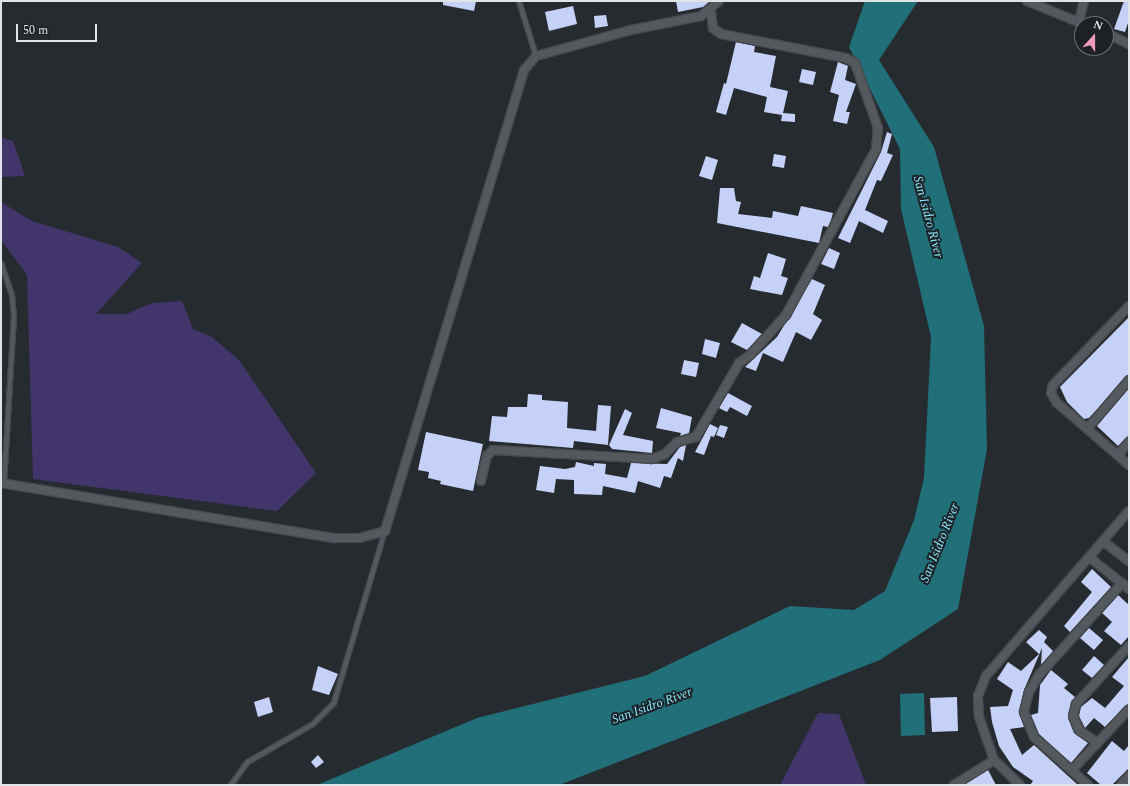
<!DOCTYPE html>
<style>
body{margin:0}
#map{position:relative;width:1130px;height:786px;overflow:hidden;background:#262b2f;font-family:Spectral,serif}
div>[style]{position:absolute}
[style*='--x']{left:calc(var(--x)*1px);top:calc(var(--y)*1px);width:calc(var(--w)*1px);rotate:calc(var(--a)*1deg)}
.green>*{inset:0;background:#42356b}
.water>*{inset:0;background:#206f79}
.building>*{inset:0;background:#c5d1f8}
.roads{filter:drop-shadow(1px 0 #46494d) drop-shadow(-1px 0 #46494d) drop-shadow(0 1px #46494d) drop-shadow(0 -1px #46494d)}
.lane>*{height:4px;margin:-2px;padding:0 2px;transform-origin:2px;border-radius:2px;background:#54595e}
.street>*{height:8px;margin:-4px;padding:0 4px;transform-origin:4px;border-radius:4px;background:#54595e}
span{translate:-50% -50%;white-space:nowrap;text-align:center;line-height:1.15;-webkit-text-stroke:4px #1d2126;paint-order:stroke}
.water-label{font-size:13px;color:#88f0ff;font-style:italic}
.frame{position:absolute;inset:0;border:2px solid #e1e4e7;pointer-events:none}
.north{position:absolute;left:1074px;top:16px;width:40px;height:40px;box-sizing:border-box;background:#1d2126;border:1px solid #6b6f73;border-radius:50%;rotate:21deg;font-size:11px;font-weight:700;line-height:16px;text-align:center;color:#e1e4e7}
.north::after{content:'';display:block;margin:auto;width:14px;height:18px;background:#ef9ab8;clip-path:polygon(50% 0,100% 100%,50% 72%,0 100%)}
.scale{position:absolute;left:16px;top:24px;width:81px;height:18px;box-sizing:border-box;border:2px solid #e1e4e7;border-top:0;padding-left:5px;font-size:12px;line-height:14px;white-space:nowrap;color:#e1e4e7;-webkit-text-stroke:3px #1d2126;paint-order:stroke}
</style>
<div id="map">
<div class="green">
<div style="clip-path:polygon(1px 137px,13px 141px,25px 176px,1px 177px)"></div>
<div style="clip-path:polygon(1px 202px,32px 221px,118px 247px,142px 263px,96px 314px,127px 314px,152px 303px,182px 301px,193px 329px,212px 337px,239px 360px,316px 473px,277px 511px,33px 479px,27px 275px,1px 240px)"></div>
<div style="clip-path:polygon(818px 713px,839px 714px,866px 785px,780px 785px)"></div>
</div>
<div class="water">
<div style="clip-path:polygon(865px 1px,918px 1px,879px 60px,934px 147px,984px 326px,987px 449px,958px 609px,880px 660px,559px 785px,317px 785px,477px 718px,645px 676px,790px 606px,854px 610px,885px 591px,914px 520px,924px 478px,931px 337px,901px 209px,900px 149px,849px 47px)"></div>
<div style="clip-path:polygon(924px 693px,925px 735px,901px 736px,900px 694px)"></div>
</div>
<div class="building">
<div style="clip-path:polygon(443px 1px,476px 1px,474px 11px,443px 5px)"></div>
<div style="clip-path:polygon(676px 1px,710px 1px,703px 7px,678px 12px)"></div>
<div style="clip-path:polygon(1124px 1px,1129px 1px,1129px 20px,1125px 32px,1114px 29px)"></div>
<div style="clip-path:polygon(573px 6px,577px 24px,549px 31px,545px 12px)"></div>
<div style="clip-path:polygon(606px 15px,608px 26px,595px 28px,594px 16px)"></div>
<div style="clip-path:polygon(736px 42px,755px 46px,754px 52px,776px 56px,770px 87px,788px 91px,783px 113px,795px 114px,795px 122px,781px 121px,782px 115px,764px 112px,767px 97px,734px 88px,726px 115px,716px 112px,724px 83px,726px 84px)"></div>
<div style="clip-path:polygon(838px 62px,848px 66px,845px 80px,856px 84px,846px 112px,850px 112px,847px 124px,833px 121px,839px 95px,830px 92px)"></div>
<div style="clip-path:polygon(802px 69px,816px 72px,813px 85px,799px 82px)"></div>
<div style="clip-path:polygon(887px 132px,892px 134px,887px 153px,893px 155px,881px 181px,877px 180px,865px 210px,888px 221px,883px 233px,859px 221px,850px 243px,838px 238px,881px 152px)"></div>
<div style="clip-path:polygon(774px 154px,786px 156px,784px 168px,772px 166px)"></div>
<div style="clip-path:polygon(706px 156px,718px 160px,712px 180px,699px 176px)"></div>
<div style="clip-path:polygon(720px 188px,734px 188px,736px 201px,741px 202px,738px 214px,772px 218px,773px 211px,798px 216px,801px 206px,833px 213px,831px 220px,828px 227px,823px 226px,819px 243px,717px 223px)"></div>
<div style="clip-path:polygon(829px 248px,840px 253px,834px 269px,821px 264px)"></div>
<div style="clip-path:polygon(768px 253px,786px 259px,781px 276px,788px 278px,782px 295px,750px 289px,754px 276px,760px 278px)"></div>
<div style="clip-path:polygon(812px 279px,825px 285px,813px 314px,822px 320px,811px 340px,796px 332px,783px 362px,763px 353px,756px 371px,745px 367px,777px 337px)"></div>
<div style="clip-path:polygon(1129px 317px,1129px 375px,1089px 418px,1084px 419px,1067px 402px,1060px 387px)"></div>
<div style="clip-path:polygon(742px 323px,762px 334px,747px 350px,731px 342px)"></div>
<div style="clip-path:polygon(705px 339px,720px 343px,716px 358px,702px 354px)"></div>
<div style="clip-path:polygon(684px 360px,699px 363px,696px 377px,681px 374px)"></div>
<div style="clip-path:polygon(1129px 388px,1129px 435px,1118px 446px,1097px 426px)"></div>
<div style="clip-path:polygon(728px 393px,752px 406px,747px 416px,730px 407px,727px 412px,719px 408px)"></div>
<div style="clip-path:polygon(528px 394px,542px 395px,542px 400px,568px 402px,567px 428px,596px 431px,598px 405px,611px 406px,608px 445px,574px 441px,573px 448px,489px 441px,492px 416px,507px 417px,508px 407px,527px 407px)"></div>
<div style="clip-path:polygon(661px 408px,692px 417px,689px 433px,680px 436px,681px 433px,656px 428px)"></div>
<div style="clip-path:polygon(625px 409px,632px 413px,623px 435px,653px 441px,652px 453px,612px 449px,609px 445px)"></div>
<div style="clip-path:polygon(710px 424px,718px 428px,714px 437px,711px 436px,704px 455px,695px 452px)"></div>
<div style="clip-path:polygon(720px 425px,728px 427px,724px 438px,716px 435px)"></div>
<div style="clip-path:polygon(426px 432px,483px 444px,473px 491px,440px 484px,441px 481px,428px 478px,429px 472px,418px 470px)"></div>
<div style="clip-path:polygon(686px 445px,683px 461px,678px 458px,671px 478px,664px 476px,660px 488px,638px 481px,635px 493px,603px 486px,602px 495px,574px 494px,574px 480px,556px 479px,554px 493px,536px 490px,540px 466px,565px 469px,575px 467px,576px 462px,594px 466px,594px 463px,606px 464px,605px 474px,627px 478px,631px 463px,667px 464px,680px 447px)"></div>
<div style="clip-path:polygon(1092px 569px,1111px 587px,1070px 632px,1064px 626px,1092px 592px,1081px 582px)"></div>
<div style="clip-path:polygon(1118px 595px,1129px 605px,1129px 636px,1121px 645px,1104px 631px,1112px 622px,1102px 613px)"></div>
<div style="clip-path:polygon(1089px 628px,1103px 640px,1094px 650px,1080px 638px)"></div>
<div style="clip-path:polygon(1039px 630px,1047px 637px,1044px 642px,1053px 651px,1041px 665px,1042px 648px,1024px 690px,1019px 711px,1024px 727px,1010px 729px,1022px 755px,1034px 745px,1078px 785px,1030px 785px,1033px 781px,1013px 767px,999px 746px,992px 722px,990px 707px,1008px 706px,1013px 690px,997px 679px,1008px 662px,1021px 671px,1039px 654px,1026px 642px)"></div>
<div style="clip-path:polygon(1094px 656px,1104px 665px,1092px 678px,1082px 670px)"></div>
<div style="clip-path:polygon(1129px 657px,1129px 703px,1105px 727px,1094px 718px,1085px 728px,1079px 716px,1081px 707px,1092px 698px,1105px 708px,1124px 686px,1112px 677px)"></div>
<div style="clip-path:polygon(318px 666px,338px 674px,329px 695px,312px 690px)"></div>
<div style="clip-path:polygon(1051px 670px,1068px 684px,1064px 688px,1075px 697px,1068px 718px,1074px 733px,1088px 743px,1071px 763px,1039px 734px,1031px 715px,1038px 713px,1040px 685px)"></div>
<div style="clip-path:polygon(269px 697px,273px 712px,258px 717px,254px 702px)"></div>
<div style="clip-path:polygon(957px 697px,958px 731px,932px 732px,930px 698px)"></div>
<div style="clip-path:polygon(1112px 741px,1124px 751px,1129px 745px,1129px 768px,1112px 785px,1101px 785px,1087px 773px)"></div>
<div style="clip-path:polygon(318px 755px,324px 762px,316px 768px,311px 762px)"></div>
<div style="clip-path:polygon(988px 770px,996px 785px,964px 785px)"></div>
</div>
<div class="roads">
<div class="lane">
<div style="--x:519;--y:1;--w:58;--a:72.8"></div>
<div style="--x:1;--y:263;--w:34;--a:71"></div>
<div style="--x:12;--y:295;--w:21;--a:85"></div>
<div style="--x:14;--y:316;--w:167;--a:93.4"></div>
<div style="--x:231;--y:785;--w:29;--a:-54"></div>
<div style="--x:248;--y:762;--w:75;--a:-30.3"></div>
<div style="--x:313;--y:724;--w:30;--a:-45"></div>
<div style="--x:334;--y:703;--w:179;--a:-73.5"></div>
</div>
<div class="street">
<div style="--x:1027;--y:1;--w:61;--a:22.3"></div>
<div style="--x:1079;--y:22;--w:22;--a:-77"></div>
<div style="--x:1106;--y:33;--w:25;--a:26"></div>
<div style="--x:1129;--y:306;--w:110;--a:133.9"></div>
<div style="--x:1053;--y:385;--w:8;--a:104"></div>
<div style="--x:1051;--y:393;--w:12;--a:59"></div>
<div style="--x:1057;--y:403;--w:95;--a:40.7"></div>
<div style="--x:1088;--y:428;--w:63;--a:-49.5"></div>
<div style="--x:1118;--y:455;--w:17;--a:-50"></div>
<div style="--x:481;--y:481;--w:26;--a:-77"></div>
<div style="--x:487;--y:456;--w:8;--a:-45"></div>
<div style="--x:493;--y:450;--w:159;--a:3.2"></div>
<div style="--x:652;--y:459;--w:14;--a:-21"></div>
<div style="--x:665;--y:454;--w:17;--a:-45"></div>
<div style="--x:677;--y:442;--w:20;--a:-15"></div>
<div style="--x:696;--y:437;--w:86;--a:-59.8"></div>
<div style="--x:739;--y:363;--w:14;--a:-36"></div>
<div style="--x:750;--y:355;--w:54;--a:-48"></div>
<div style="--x:786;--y:315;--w:189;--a:-61.5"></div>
<div style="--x:876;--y:149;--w:21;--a:-85"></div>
<div style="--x:878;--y:128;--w:69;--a:-109.5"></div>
<div style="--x:855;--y:63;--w:10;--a:-151"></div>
<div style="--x:846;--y:58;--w:127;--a:-169.1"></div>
<div style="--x:721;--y:34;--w:10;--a:-143"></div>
<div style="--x:713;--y:28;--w:17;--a:-97"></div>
<div style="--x:1;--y:483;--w:338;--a:9.4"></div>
<div style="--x:335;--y:538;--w:24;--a:0"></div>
<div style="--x:359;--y:538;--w:27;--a:-15"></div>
<div style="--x:385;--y:531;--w:481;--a:-73.2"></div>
<div style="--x:524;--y:70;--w:18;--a:-49"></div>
<div style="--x:536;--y:56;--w:98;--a:-15.3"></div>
<div style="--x:631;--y:30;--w:71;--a:-11.3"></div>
<div style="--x:701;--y:16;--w:23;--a:-40"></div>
<div style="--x:1103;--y:541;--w:33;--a:38"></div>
<div style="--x:1089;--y:557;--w:51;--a:38.7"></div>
<div style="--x:1098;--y:743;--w:23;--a:-146"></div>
<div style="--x:1079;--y:730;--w:15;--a:-113"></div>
<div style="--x:1073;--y:716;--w:12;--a:-76"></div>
<div style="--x:1076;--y:704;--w:79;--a:-47.6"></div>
<div style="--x:1072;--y:770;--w:83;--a:-46.9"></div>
<div style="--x:954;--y:785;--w:47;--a:-32"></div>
<div style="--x:1020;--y:785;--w:36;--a:-136"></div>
<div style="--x:994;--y:760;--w:18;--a:-109"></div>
<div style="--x:988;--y:743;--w:28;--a:-109"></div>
<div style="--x:979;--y:717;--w:21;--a:-93"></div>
<div style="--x:978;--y:696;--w:22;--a:-68"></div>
<div style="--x:986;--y:676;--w:218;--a:-49.1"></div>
<div style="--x:1088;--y:785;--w:72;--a:-138.4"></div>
<div style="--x:1034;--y:737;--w:27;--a:-112"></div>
<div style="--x:1024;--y:712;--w:21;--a:-76"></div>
<div style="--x:1029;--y:692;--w:20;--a:-60"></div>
<div style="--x:1039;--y:675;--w:124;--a:-47.9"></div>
<div style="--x:1121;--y:785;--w:12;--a:-48"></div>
</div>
</div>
<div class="water-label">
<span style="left:928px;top:217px;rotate:75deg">San Isidro River</span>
<span style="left:940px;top:543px;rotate:-68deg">San Isidro River</span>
<span style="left:652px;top:706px;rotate:-20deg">San Isidro River</span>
</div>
<div class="frame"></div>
<div class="north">N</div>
<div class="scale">50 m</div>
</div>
